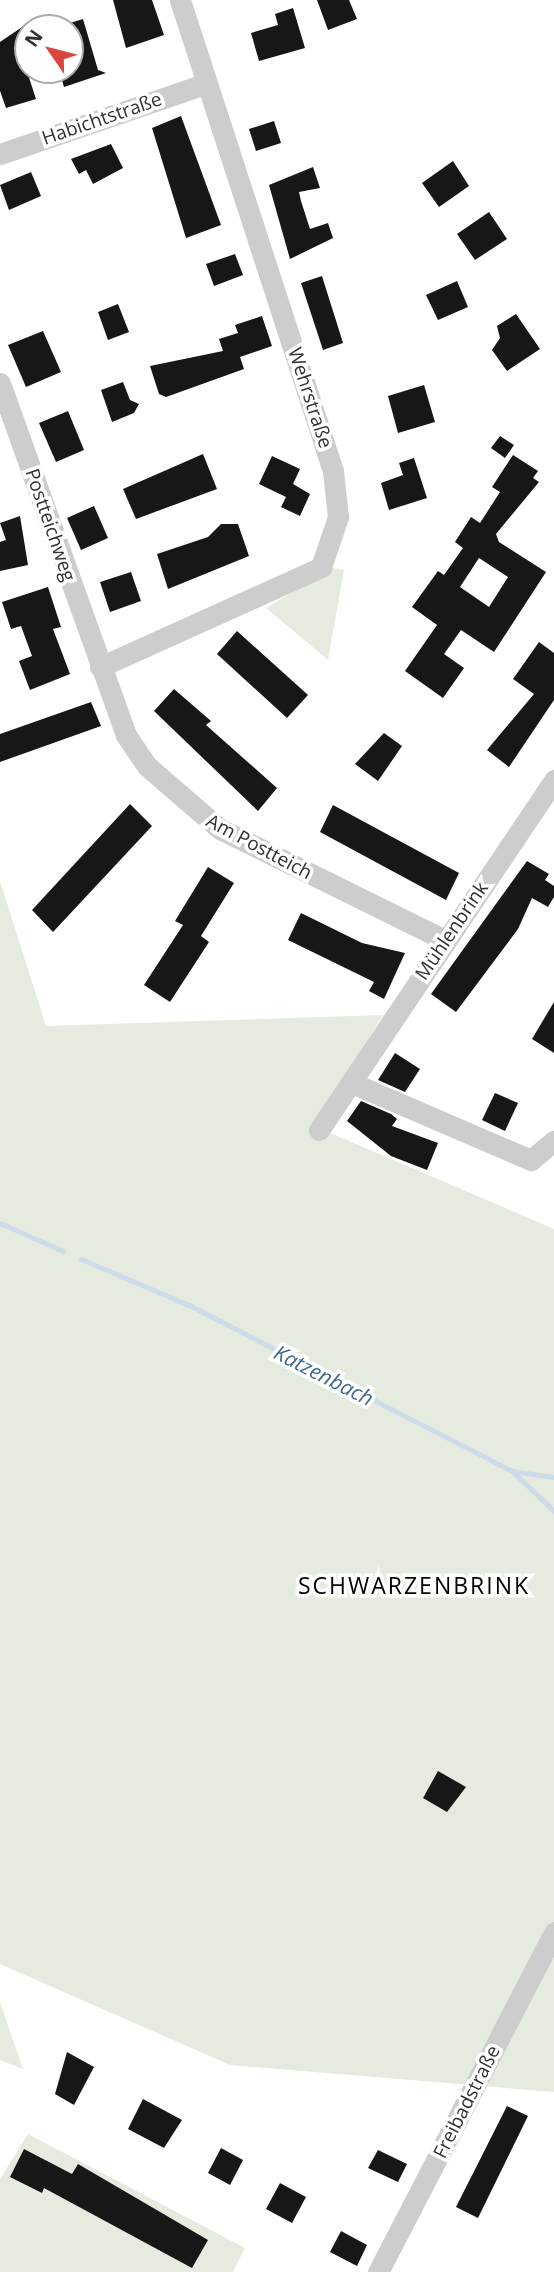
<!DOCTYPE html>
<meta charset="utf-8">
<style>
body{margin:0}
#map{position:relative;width:554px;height:2272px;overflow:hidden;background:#fff;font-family:"Open Sans",sans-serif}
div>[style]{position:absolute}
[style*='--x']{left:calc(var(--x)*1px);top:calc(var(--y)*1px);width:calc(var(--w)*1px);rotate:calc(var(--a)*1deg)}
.green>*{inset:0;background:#e5ecdf}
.stream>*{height:5px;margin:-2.5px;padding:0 2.5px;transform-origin:2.5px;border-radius:2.5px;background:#cddcea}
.building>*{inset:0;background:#171717}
.minor>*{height:21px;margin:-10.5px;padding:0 10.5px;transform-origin:10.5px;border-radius:10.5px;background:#cdcdcd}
span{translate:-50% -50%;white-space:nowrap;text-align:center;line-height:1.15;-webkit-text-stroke:7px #fff;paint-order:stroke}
.street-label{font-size:19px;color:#303030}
.water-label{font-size:21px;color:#43688d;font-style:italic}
.quarter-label{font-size:23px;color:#000;letter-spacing:2px}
.north{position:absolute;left:14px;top:14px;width:70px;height:70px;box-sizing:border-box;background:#fff;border:2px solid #acacac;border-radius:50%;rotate:305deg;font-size:19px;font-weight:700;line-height:28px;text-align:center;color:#303030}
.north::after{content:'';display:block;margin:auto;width:24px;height:32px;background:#d94640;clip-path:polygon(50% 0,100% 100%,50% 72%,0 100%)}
</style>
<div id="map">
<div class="green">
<div style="clip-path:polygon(333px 568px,344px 570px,328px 660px,266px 608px)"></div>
<div style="clip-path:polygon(0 881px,46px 1026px,383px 1015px,314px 1126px,554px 1229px,554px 2092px,230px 2065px,0 1964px)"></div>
<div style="clip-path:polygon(0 2002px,23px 2069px,0 2060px)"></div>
<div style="clip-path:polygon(28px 2134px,245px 2248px,233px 2272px,0 2272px,0 2179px)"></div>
</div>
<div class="stream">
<div style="--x:0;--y:1223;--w:69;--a:24"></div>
<div style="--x:81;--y:1259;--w:120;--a:23.1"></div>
<div style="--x:191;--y:1306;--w:361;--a:27.2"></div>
<div style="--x:512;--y:1471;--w:58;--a:43.6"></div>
<div style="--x:512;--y:1471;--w:42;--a:8.1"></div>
</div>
<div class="building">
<div style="clip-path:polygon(113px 0,152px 0,164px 35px,126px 48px)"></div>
<div style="clip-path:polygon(317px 0,349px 0,357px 19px,328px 30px)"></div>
<div style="clip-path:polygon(293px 8px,305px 48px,259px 61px,251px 33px,278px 25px,275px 14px)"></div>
<div style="clip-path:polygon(83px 19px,98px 70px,106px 73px,64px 87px,59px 70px,70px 70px,70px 23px)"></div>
<div style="clip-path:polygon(28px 23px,28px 45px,20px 50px,36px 99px,6px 108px,0 91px,0 42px)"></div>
<div style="clip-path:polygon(181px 116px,221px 225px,186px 238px,152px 128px)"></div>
<div style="clip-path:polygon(274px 121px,281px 143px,256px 151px,249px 129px)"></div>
<div style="clip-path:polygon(111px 144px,123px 168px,93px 184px,86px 170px,79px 174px,71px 159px)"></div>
<div style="clip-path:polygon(453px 161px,469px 186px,439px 207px,422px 183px)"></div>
<div style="clip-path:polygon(313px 167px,320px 188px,299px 192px,301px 201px,310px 229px,328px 223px,333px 238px,290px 259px,269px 185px)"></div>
<div style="clip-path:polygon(31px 172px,41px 196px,9px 210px,0 185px)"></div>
<div style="clip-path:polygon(489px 212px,507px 239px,475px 260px,457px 234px)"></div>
<div style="clip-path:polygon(235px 254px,243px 275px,214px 286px,206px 264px)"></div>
<div style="clip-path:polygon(322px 276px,343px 343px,323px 350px,301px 283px)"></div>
<div style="clip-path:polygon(457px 281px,468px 307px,438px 320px,426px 295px)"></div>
<div style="clip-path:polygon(118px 304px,129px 332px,108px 340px,98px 312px)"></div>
<div style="clip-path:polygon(516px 314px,540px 349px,507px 371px,492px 350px,500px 338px,497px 326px)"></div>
<div style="clip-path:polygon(262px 316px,272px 346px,240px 357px,244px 369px,166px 397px,159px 394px,150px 366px,223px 351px,219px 339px,238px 333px,235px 325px)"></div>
<div style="clip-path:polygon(43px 331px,61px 372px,26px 387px,8px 345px)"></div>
<div style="clip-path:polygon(123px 382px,130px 400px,139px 404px,134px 413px,112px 422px,101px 390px)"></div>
<div style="clip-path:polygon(424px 385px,435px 422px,398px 433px,388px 396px)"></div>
<div style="clip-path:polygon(68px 411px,84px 450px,56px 462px,39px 423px)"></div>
<div style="clip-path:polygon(500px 436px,514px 445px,505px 458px,491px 448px)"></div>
<div style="clip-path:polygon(203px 454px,217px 489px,136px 519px,123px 489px)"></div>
<div style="clip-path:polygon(evenodd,513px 455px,538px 471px,533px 478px,539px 482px,496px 534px,499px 542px,546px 572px,494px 652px,461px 630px,444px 654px,464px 668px,443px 698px,405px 671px,437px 625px,412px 607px,438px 571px,444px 575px,463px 548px,455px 542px,471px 517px,480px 523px,500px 492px,492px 487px,513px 455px,479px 558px,508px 577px,489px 607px,460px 587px,479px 558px)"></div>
<div style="clip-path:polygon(272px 456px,300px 469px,293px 484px,310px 494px,300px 516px,281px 507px,286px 497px,259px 484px)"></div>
<div style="clip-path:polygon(414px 458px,427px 498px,389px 510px,381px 483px,403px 475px,399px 463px)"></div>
<div style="clip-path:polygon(94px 506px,108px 538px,81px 550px,67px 518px)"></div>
<div style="clip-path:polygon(20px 516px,28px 565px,0 571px,0 542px,6px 540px,0 523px)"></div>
<div style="clip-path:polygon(221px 524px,238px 524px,249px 556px,168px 589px,157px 554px,208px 537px)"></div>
<div style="clip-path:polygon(131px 572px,141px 601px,110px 612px,100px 582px)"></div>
<div style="clip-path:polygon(48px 587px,61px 627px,53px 629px,70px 674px,30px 690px,19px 661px,32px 656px,21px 626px,11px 629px,2px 602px)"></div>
<div style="clip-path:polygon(237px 631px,308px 695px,287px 718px,217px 654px)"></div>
<div style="clip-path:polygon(539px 642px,554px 653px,554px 700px,509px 767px,487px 750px,534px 694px,513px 679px)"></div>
<div style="clip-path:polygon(174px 689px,211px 721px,206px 725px,277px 788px,258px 811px,154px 711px)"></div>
<div style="clip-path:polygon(91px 702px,101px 726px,0 762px,0 734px)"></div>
<div style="clip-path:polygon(384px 733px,402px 746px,378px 781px,355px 764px)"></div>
<div style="clip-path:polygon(130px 804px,152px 826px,53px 932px,32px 910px)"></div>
<div style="clip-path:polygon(333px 805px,459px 873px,446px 900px,320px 832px)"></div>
<div style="clip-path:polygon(527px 861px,549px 874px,545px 880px,554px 886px,554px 897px,548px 907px,532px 898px,518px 929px,456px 1012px,431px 994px)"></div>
<div style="clip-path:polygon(208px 867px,234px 883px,201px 936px,209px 942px,170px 1002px,144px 985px,183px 925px,175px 921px)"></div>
<div style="clip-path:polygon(301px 913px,362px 943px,405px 953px,384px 999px,369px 991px,374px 982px,288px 940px)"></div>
<div style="clip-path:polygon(554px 1002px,554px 1053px,532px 1039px)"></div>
<div style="clip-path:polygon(395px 1053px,420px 1069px,405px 1092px,378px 1080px)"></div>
<div style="clip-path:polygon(495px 1093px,518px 1103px,505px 1131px,482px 1120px)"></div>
<div style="clip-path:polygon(361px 1101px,391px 1114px,397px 1119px,392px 1126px,438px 1143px,427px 1170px,391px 1156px,347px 1121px)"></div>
<div style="clip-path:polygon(438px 1771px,466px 1787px,447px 1812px,423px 1798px)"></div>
<div style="clip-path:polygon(67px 2052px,94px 2067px,74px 2105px,55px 2094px)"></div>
<div style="clip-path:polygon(143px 2099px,182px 2120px,164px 2148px,128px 2129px)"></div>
<div style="clip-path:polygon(507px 2106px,528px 2116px,478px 2218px,456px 2207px)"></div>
<div style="clip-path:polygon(221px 2148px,243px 2160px,230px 2185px,208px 2173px)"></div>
<div style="clip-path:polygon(24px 2149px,72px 2174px,78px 2164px,208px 2240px,192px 2268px,44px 2188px,42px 2193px,10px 2177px)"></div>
<div style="clip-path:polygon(378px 2150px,407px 2164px,398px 2182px,368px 2168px)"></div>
<div style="clip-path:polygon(280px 2183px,306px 2197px,292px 2223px,266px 2209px)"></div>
<div style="clip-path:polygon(341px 2231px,367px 2245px,357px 2266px,330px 2252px)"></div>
</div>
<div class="minor">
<div style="--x:0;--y:154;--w:217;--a:-18.9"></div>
<div style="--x:0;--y:383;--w:374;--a:70.3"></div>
<div style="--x:126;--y:735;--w:37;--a:56"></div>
<div style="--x:147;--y:766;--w:96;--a:40.8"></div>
<div style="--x:220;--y:829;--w:251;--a:26.3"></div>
<div style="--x:100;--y:667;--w:243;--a:-24.3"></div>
<div style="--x:321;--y:567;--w:53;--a:-71.2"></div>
<div style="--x:338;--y:517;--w:46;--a:-96.2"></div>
<div style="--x:333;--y:471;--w:495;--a:-108"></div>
<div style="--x:352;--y:1083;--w:195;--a:23.3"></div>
<div style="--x:531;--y:1160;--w:30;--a:-40"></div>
<div style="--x:319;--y:1130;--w:422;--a:-56.1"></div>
<div style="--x:378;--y:2272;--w:383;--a:-62.6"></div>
</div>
<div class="street-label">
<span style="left:102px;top:119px;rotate:-19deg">Habichtstraße</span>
<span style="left:310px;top:398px;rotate:72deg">Wehrstraße</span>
<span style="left:50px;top:525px;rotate:71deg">Postteichweg</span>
<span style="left:259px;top:847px;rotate:28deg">Am Postteich</span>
<span style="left:452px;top:931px;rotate:-56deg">Mühlenbrink</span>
<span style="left:467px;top:2102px;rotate:-63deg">Freibadstraße</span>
</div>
<div class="water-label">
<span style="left:324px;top:1375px;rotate:27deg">Katzenbach</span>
</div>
<div class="quarter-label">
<span style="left:414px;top:1585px">SCHWARZENBRINK</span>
</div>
<div class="north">N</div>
</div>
